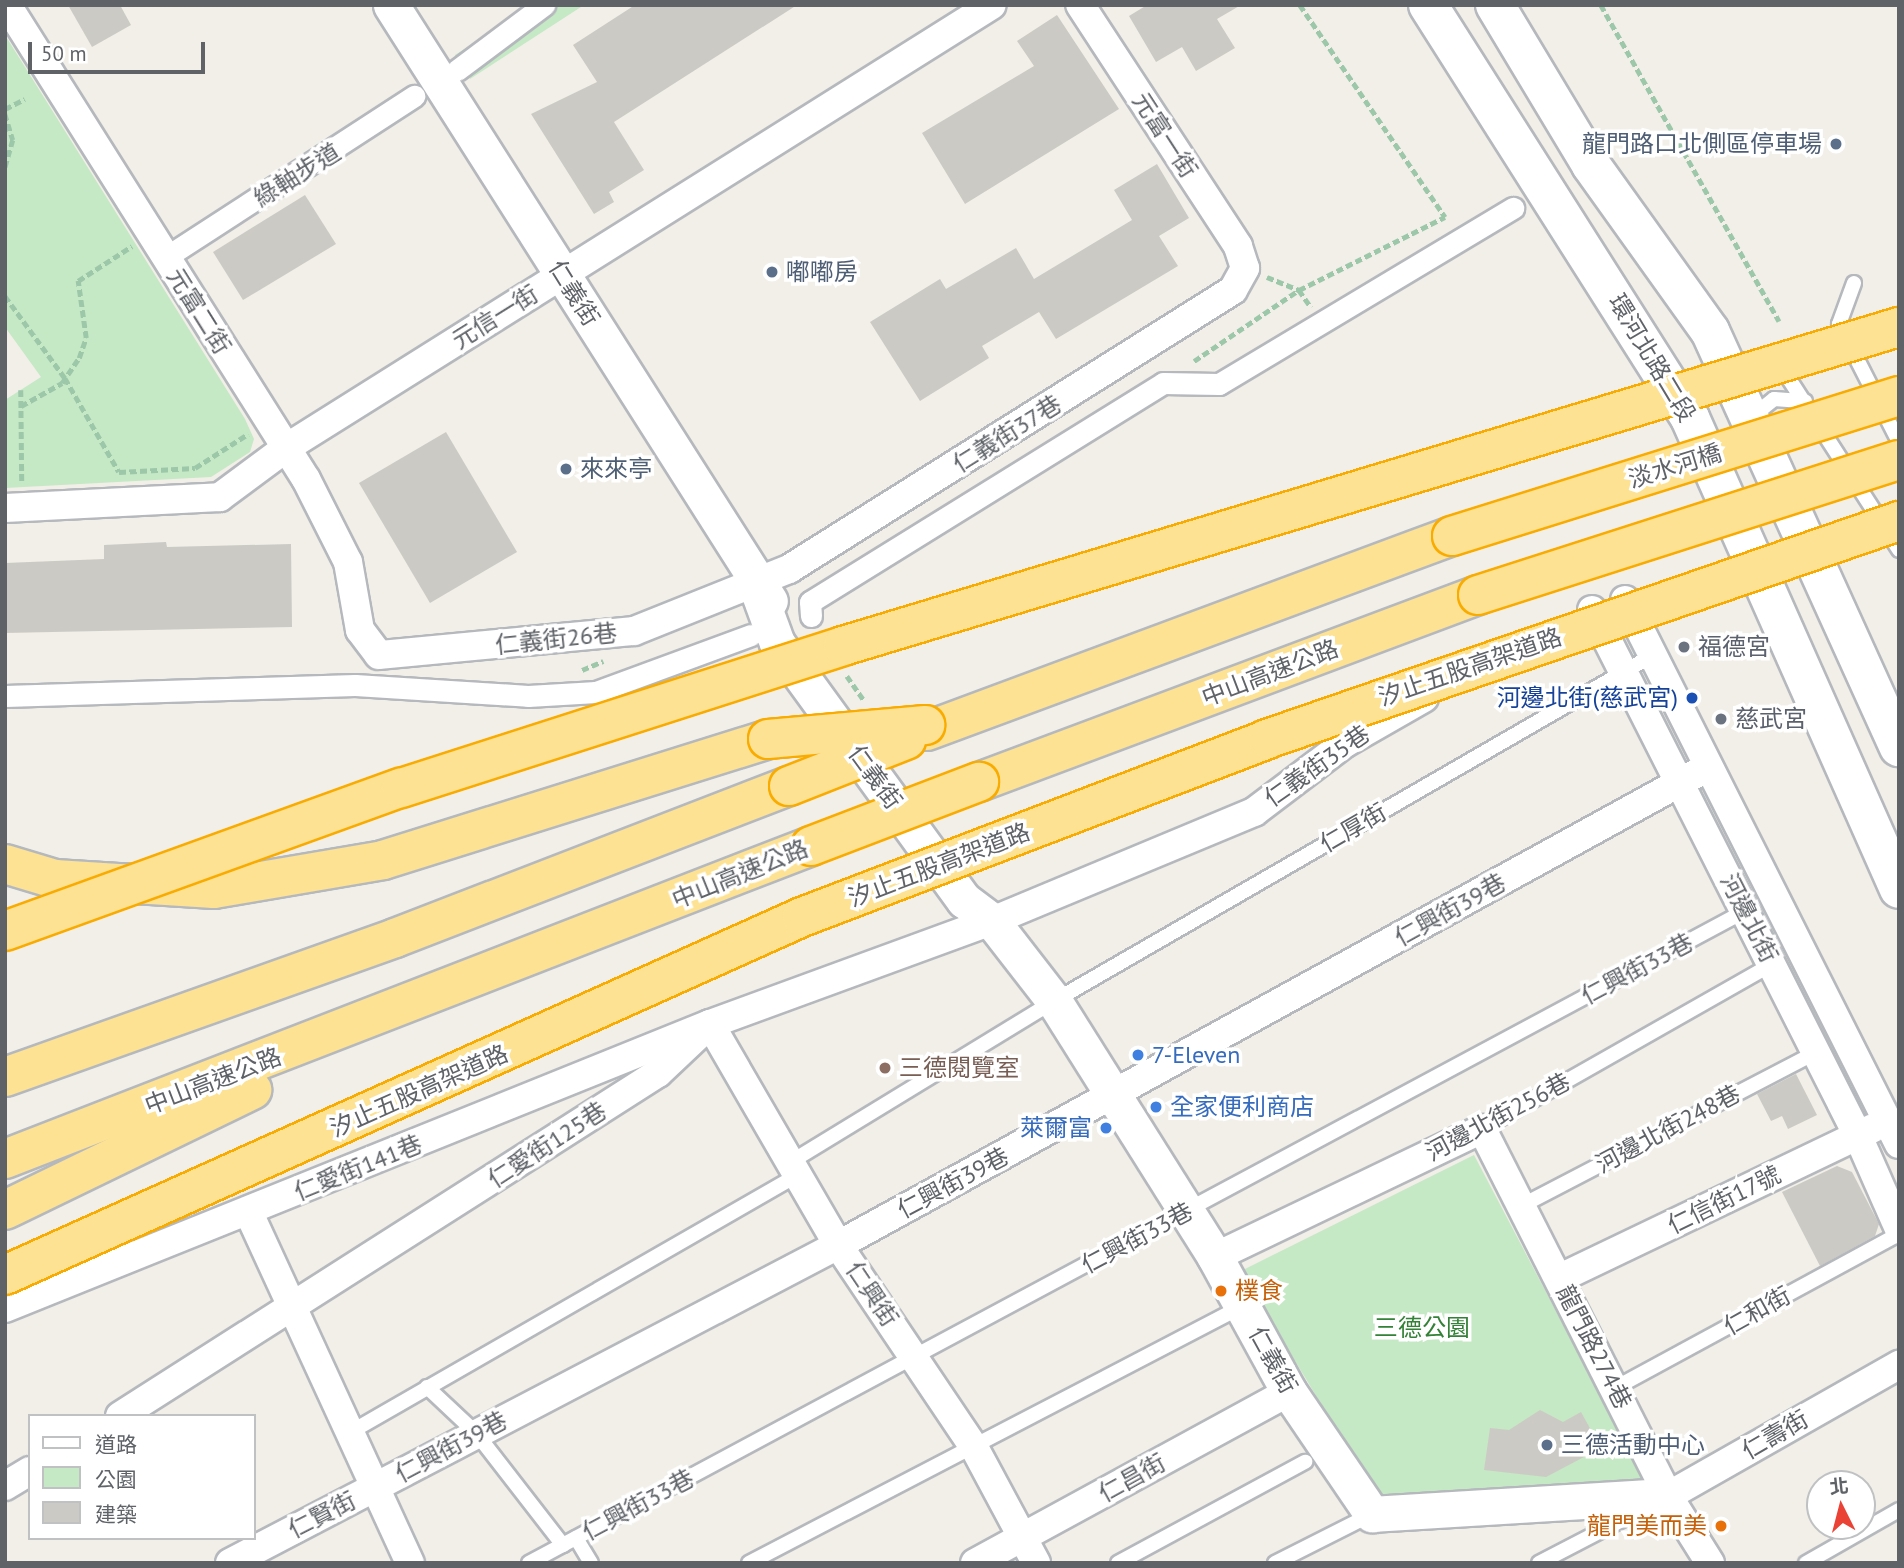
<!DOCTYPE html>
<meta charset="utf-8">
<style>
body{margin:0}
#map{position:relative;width:1904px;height:1568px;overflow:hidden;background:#f1efe8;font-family:"PT Sans","Noto Sans TC",sans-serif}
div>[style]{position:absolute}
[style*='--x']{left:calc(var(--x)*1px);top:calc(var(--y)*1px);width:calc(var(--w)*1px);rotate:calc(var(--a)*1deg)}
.green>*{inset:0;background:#c5e8c5}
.building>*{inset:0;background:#cccac5}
.path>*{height:4.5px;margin-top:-2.25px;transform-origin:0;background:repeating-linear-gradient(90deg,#9cc7a9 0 7px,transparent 0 10.5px)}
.roads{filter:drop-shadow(2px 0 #b5b8bc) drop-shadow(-2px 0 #b5b8bc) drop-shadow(0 2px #b5b8bc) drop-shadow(0 -2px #b5b8bc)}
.service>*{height:14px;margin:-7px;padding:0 7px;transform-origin:7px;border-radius:7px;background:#fff}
.pedestrian>*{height:21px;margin:-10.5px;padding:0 10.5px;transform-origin:10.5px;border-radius:10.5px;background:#fff}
.minor>*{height:28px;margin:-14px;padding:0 14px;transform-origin:14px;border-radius:14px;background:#fff}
.tertiary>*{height:35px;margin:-17.5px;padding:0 17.5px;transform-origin:17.5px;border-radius:17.5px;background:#fff}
.secondary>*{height:38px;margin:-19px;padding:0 19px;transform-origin:19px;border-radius:19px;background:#fff}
.motorway>*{height:38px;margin:-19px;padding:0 19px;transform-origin:19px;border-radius:19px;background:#fde293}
.bridges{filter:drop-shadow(2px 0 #f9ab00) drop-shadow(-2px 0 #f9ab00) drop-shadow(0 2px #f9ab00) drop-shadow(0 -2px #f9ab00)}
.motorway-bridge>*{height:38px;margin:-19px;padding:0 19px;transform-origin:19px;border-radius:19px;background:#fde293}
.dots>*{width:19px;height:19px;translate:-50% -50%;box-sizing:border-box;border:4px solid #fff;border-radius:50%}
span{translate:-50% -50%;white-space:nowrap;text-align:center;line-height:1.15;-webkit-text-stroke:7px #fff;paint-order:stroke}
.street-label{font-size:24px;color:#5f6368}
.service-label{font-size:24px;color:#4e5e75}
.right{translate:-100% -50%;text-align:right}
.left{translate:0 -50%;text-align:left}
.worship-label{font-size:24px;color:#5b616d}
.transit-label{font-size:24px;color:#164399}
.shop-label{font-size:24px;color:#366cbe}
.education-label{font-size:24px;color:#785e54}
.food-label{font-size:24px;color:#c56008}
.park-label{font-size:24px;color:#348238}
.frame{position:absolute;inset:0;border:7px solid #5f6368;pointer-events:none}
.legend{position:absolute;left:28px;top:1414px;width:228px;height:126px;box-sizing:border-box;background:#fff;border:2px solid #bfc1c3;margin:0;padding:9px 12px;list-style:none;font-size:21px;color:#5f6368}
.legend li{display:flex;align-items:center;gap:14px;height:35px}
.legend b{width:35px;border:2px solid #bfc1c3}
.north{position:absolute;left:1806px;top:1470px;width:70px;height:70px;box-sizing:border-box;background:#fff;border:2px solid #bfc1c3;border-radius:50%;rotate:354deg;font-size:19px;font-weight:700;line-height:28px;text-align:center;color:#5f6368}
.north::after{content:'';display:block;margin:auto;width:24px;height:32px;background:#ea4335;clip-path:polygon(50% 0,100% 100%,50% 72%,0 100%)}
.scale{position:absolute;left:28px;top:42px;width:177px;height:32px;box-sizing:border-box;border:4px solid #5f6368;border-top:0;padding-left:9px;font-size:21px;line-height:24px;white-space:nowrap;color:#5f6368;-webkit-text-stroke:5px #fff;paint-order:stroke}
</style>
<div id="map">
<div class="green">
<div style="clip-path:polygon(534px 5px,584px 5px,470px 79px,455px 55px)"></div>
<div style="clip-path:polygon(5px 35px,245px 419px,254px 439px,250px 452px,211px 477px,5px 488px,5px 400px,41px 377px,5px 327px)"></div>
<div style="clip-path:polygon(1474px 1155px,1650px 1490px,1380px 1502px,1241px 1271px)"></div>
</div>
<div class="building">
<div style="clip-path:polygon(68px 5px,120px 5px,131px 25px,92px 47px)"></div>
<div style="clip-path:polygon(635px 5px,797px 5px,614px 122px,644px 170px,609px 192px,614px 202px,594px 214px,531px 114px,597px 82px,573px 45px)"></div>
<div style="clip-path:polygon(1147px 5px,1241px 5px,1217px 19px,1235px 48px,1196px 71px,1182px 47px,1156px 62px,1129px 16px)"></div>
<div style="clip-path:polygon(1057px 15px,1119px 109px,965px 204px,922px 133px,1034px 66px,1017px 41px)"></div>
<div style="clip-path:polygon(1157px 164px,1189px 218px,1159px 236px,1178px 266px,1056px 339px,1039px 312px,982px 346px,989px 358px,920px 401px,870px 322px,940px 279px,946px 289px,1016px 248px,1034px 279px,1132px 220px,1114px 190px)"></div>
<div style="clip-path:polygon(305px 195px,336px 244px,243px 300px,213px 252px)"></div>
<div style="clip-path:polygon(446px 432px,517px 552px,430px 603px,359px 483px)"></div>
<div style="clip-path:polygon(166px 542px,167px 547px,291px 544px,292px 627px,5px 633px,5px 563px,104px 559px,104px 545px)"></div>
<div style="clip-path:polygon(1796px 1074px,1817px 1115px,1788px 1129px,1782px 1116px,1771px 1121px,1757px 1094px)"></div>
<div style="clip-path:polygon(1837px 1166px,1852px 1172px,1879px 1224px,1875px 1236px,1820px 1266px,1782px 1192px)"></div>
<div style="clip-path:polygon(1540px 1410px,1563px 1422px,1581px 1412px,1601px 1448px,1546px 1477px,1484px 1470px,1490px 1428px,1509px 1430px)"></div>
</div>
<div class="path">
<div style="--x:1300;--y:5;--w:257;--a:55.6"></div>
<div style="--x:1601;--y:5;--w:363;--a:60.6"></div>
<div style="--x:5;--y:109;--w:22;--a:-27"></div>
<div style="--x:5;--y:114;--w:27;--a:73"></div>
<div style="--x:13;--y:140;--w:29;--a:106"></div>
<div style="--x:1267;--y:277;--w:35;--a:22"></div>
<div style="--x:1299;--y:290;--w:21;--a:55"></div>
<div style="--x:5;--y:296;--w:102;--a:53.8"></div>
<div style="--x:65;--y:378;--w:108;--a:60.1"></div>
<div style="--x:119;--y:472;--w:76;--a:-3"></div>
<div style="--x:195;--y:468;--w:63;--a:-32.7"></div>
<div style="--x:1194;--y:361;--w:127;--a:-34.1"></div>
<div style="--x:1299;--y:290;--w:163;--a:-26.6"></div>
<div style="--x:21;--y:390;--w:92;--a:89.4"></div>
<div style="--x:21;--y:406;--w:47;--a:-29.3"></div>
<div style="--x:62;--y:383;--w:30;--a:-56"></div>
<div style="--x:79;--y:358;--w:21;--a:-71"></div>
<div style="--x:86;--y:338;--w:58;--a:-98"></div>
<div style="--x:78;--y:281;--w:64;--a:-32.9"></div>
<div style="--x:582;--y:670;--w:23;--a:-23"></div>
<div style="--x:847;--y:676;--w:29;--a:55"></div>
</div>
<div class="roads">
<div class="service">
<div style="--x:1854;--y:283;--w:44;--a:110.1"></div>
<div style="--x:1839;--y:324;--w:132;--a:63"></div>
<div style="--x:1780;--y:365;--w:220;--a:57.2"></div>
<div style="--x:1753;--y:416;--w:27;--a:-39"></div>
<div style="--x:1774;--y:399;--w:31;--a:4"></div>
<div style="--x:1482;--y:1129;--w:334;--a:-29.6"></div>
<div style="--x:789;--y:1163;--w:311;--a:-31.4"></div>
<div style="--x:1054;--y:1001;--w:692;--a:-30.01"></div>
<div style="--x:1521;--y:1206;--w:331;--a:-27.5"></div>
<div style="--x:427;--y:1387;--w:67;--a:43.2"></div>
<div style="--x:476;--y:1433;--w:142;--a:52.2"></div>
<div style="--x:1615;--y:1388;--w:323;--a:-28.5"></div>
<div style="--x:349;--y:1433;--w:516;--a:-29.9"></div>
<div style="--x:576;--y:1538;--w:29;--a:59"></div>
<div style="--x:529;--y:1563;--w:1380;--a:-28.2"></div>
<div style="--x:749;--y:1563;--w:555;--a:-27.49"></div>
<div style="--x:1118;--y:1563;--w:213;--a:-28.4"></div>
<div style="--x:1275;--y:1563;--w:109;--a:-26.8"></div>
<div style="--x:1539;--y:1563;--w:119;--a:-27.4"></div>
<div style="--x:1806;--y:1563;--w:107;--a:-29.7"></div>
</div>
<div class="pedestrian">
<div style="--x:457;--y:70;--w:109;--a:-36.8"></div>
<div style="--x:177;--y:250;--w:283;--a:-33"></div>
<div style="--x:811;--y:616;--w:14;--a:-94"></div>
<div style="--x:810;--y:602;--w:415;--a:-31.8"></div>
<div style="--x:1163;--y:383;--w:56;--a:1"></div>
<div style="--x:1219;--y:384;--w:343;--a:-30.9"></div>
<div style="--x:5;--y:696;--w:350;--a:-1.8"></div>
<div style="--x:355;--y:685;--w:173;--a:3.6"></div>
<div style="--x:528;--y:696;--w:68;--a:-3.4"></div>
<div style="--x:596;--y:692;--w:165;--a:-20.2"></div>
</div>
<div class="minor">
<div style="--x:7;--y:5;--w:560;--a:57.76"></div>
<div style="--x:306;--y:479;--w:93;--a:63.2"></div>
<div style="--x:348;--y:562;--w:69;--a:80"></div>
<div style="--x:360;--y:630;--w:31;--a:53"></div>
<div style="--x:379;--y:655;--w:256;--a:-5.4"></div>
<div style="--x:634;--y:631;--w:167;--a:-21.8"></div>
<div style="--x:789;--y:569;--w:524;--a:-32.14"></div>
<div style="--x:1233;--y:290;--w:25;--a:-61"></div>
<div style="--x:1245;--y:268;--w:23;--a:-108"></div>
<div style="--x:1238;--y:246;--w:288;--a:-123.2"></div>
<div style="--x:5;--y:508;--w:215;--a:-2.9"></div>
<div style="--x:220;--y:497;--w:82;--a:-36.6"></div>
<div style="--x:286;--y:448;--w:833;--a:-32.11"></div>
<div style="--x:1625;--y:600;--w:609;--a:63.27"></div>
<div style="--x:1592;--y:610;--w:589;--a:63.17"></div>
<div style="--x:1858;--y:1136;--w:102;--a:66.2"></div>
<div style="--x:249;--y:1213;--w:385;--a:65.3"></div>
<div style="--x:1215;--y:1257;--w:296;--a:-25.6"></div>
<div style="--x:1482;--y:1129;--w:411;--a:63.1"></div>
<div style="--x:1668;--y:1496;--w:79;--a:57.9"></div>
<div style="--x:1560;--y:1278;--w:347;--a:-25.6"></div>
<div style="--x:5;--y:1308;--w:760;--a:-21.94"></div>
<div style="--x:710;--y:1024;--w:255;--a:59.9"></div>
<div style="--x:838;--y:1245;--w:246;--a:56.1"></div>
<div style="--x:975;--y:1449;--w:129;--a:61.8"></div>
<div style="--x:120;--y:1416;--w:638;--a:-32.52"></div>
<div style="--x:658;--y:1073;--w:71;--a:-43.3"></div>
<div style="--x:710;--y:1024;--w:300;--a:-20.1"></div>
<div style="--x:992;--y:921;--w:284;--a:-22.6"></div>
<div style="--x:1254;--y:812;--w:114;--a:-37.2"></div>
<div style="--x:1345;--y:743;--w:91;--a:-29.7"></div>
<div style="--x:5;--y:1486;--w:29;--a:-31"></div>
<div style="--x:1668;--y:1496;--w:266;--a:-29.6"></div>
<div style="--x:230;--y:1563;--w:693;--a:-27.6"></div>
<div style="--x:844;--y:1242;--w:986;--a:-28.8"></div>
<div style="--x:975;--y:1563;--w:358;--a:-28.6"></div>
</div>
<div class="tertiary">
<div style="--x:391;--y:5;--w:706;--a:57.55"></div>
<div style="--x:755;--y:583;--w:64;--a:69.9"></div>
<div style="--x:777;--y:643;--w:318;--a:54"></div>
<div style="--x:964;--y:900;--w:35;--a:37"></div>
<div style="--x:992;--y:921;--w:101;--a:52.2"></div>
<div style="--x:1054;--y:1001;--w:302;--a:57.8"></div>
<div style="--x:1215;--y:1257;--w:154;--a:61.3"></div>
<div style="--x:1289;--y:1392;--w:148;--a:55.8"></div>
<div style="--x:1372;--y:1514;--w:297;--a:-3.5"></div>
</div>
<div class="secondary">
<div style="--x:1428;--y:5;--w:489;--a:57.6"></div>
<div style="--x:1690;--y:418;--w:515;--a:66.07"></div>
<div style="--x:1495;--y:5;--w:187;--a:59"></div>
<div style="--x:1591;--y:165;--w:204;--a:54.4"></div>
<div style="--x:1710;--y:331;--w:457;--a:65.6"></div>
</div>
<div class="motorway">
<div style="--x:927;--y:731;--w:560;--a:-20.38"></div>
<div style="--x:979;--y:782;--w:533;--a:-20.54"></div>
<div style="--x:5;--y:864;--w:52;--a:16.7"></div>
<div style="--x:55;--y:879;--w:159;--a:3.6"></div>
<div style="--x:214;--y:889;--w:171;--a:-9.7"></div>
<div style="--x:383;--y:860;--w:404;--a:-17.4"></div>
<div style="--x:5;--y:1077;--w:414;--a:-19.6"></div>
<div style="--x:395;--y:938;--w:422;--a:-21.1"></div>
<div style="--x:5;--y:1159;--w:865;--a:-21.22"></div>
<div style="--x:5;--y:1210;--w:275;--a:-25.9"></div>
</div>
</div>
<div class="bridges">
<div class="motorway-bridge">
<div style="--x:1452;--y:536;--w:468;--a:-17.4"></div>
<div style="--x:1478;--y:595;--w:442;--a:-17.8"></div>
<div style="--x:768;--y:739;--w:158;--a:-5.1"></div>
<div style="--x:789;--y:786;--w:126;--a:-21.5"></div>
<div style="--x:811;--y:846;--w:180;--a:-20.9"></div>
<div style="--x:5;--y:931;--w:421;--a:-19.9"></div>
<div style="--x:401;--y:788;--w:464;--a:-17.8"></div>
<div style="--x:843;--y:646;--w:1103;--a:-16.81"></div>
<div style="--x:5;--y:1275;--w:874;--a:-24.19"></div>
<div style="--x:802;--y:917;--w:498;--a:-20.9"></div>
<div style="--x:1267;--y:739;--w:669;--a:-19.03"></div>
</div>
</div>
<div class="dots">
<div style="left:1836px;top:144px;background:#5c6f8a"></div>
<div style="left:772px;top:272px;background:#5c6f8a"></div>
<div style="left:566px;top:469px;background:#5c6f8a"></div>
<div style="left:1684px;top:647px;background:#6b7280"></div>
<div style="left:1692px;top:698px;background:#1a4fb4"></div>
<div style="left:1721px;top:719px;background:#6b7280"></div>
<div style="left:1138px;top:1055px;background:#3f7fe0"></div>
<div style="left:885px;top:1068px;background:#8d6e63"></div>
<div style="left:1156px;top:1107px;background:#3f7fe0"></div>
<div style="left:1106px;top:1128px;background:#3f7fe0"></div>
<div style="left:1221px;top:1291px;background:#e8710a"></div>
<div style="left:1547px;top:1445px;background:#5c6f8a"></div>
<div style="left:1721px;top:1526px;background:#e8710a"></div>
</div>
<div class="street-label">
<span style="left:1165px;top:135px;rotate:57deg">元富一街</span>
<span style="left:297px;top:175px;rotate:-32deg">綠軸步道</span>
<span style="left:574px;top:293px;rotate:58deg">仁義街</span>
<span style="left:199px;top:311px;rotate:58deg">元富二街</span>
<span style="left:495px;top:317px;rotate:-32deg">元信一街</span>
<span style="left:1652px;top:358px;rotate:59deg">環河北路二段</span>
<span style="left:1007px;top:434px;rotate:-32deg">仁義街37巷</span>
<span style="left:1675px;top:466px;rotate:-17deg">淡水河橋</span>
<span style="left:556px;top:639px;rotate:-6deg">仁義街26巷</span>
<span style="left:1470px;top:667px;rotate:-19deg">汐止五股高架道路</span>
<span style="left:1270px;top:673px;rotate:-21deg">中山高速公路</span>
<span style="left:1317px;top:766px;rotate:-35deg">仁義街35巷</span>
<span style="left:875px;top:777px;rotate:54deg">仁義街</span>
<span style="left:1353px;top:828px;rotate:-30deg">仁厚街</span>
<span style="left:939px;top:865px;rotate:-21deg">汐止五股高架道路</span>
<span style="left:740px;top:874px;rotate:-22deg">中山高速公路</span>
<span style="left:1450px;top:910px;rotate:-29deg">仁興街39巷</span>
<span style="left:1749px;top:918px;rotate:63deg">河邊北街</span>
<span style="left:1637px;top:969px;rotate:-28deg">仁興街33巷</span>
<span style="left:213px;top:1081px;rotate:-21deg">中山高速公路</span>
<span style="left:419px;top:1091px;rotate:-24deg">汐止五股高架道路</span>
<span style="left:1498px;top:1117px;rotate:-28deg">河邊北街256巷</span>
<span style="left:1668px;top:1129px;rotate:-28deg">河邊北街248巷</span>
<span style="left:547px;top:1145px;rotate:-33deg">仁愛街125巷</span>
<span style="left:358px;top:1168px;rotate:-22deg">仁愛街141巷</span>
<span style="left:953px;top:1183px;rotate:-28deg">仁興街39巷</span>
<span style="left:1724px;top:1200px;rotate:-26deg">仁信街17號</span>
<span style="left:1137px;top:1238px;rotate:-28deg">仁興街33巷</span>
<span style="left:872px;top:1294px;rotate:56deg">仁興街</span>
<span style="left:1757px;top:1311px;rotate:-29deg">仁和街</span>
<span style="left:1594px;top:1347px;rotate:63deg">龍門路274巷</span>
<span style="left:1273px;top:1360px;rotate:61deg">仁義街</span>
<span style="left:1775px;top:1435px;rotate:-30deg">仁壽街</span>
<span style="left:451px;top:1447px;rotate:-28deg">仁興街39巷</span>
<span style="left:1132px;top:1478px;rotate:-29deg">仁昌街</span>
<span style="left:638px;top:1505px;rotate:-28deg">仁興街33巷</span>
<span style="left:322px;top:1515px;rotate:-27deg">仁賢街</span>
</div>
<div class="service-label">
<span class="right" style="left:1822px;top:144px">龍門路口北側區停車場</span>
<span class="left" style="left:786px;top:272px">嘟嘟房</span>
<span class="left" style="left:580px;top:469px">來來亭</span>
<span class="left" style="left:1561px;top:1445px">三德活動中心</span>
</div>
<div class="worship-label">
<span class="left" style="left:1698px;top:647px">福德宮</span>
<span class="left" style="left:1735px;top:719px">慈武宮</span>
</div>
<div class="transit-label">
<span class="right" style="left:1678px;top:698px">河邊北街(慈武宮)</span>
</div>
<div class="shop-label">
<span class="left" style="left:1152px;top:1055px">7-Eleven</span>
<span class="left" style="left:1170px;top:1107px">全家便利商店</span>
<span class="right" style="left:1092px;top:1128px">萊爾富</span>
</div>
<div class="education-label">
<span class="left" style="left:899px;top:1068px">三德閱覽室</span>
</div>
<div class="food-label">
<span class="left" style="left:1235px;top:1291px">樸食</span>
<span class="right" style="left:1707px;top:1526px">龍門美而美</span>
</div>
<div class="park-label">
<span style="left:1422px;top:1328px">三德公園</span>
</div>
<div class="frame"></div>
<ul class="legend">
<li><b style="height:9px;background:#fff"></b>道路</li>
<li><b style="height:19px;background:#c5e8c5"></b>公園</li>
<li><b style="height:19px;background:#cccac5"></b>建築</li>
</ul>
<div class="north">北</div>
<div class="scale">50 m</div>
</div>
